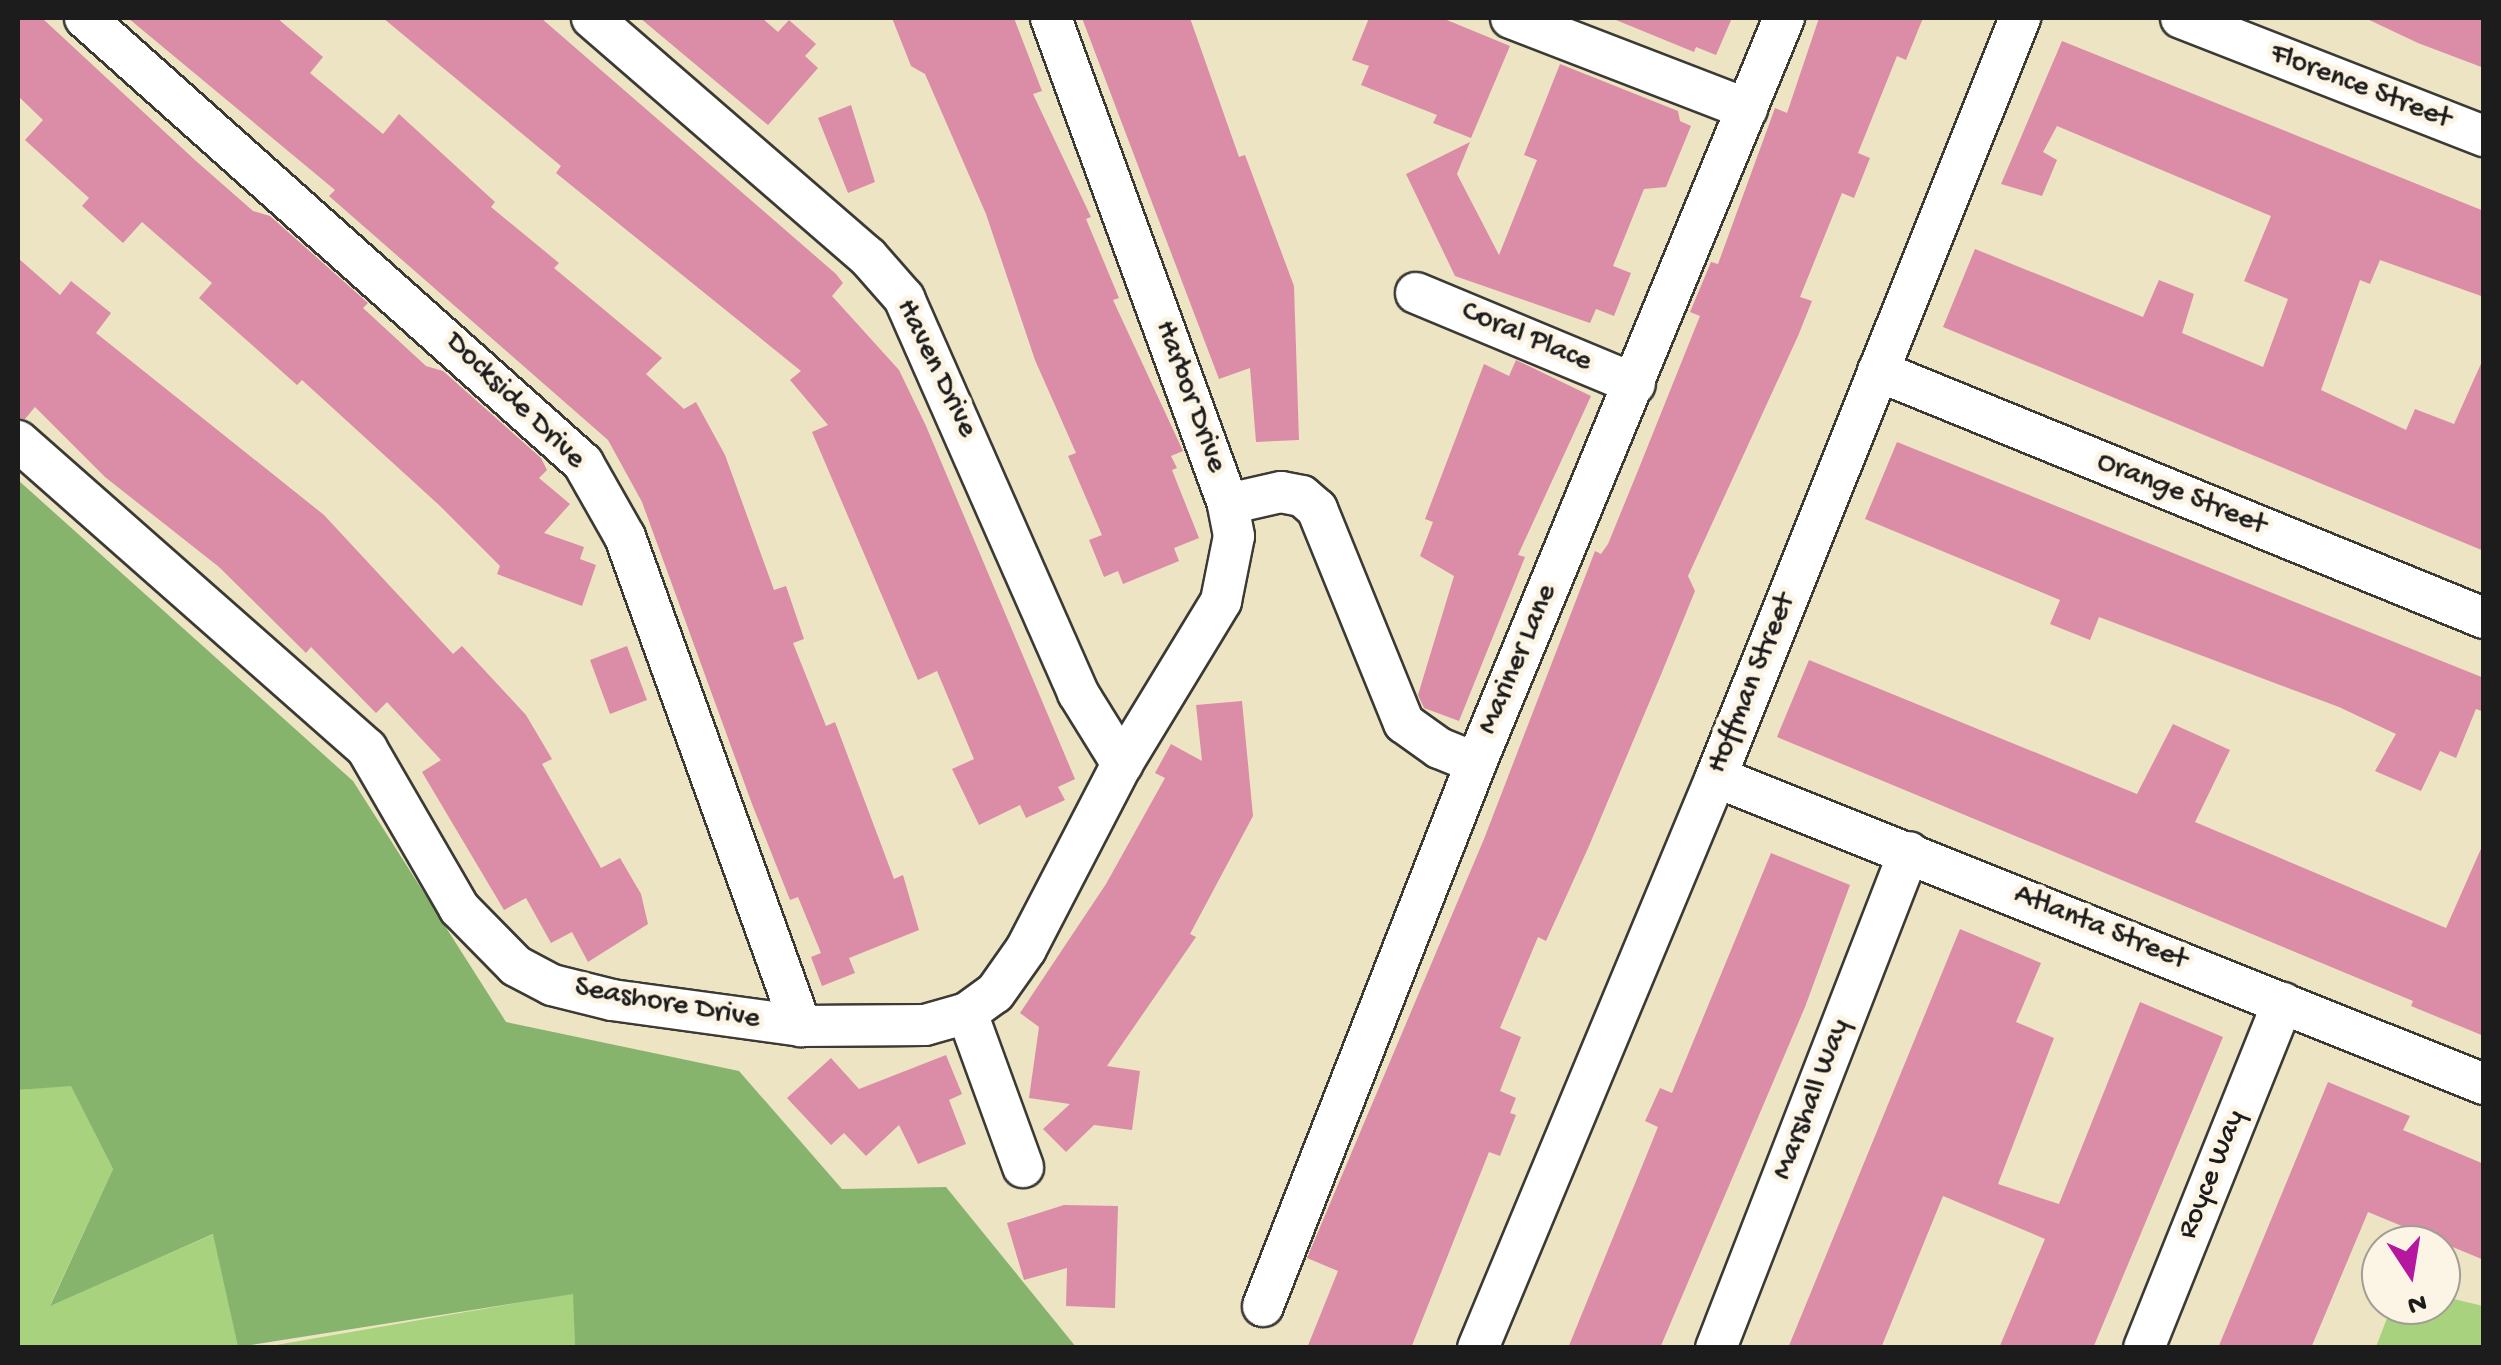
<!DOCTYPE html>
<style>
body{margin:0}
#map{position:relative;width:2501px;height:1365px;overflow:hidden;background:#ece4c3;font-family:"Gochi Hand",sans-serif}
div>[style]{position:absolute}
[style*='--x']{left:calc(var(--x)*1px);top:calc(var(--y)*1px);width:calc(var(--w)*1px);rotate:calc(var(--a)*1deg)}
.green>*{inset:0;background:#a8d27d}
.forest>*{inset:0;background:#86b46c}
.building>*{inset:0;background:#db8da7}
.roads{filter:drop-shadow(2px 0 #3b3a35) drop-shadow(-2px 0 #3b3a35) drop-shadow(0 2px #3b3a35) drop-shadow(0 -2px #3b3a35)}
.minor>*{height:40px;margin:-20px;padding:0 20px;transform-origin:20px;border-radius:20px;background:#fff}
span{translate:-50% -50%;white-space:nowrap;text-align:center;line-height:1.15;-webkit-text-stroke:10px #fcf5e5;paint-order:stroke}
.street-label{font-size:30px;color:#1c1c1c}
.frame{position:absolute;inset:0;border:20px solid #1c1c1c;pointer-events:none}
.north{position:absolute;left:2361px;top:1225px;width:100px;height:100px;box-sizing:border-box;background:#fcf5e5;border:2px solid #a29e95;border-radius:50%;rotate:168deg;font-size:28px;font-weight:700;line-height:40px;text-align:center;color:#1c1c1c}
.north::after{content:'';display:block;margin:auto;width:35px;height:45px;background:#b5179e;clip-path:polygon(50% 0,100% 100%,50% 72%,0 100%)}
</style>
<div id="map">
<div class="green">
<div style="clip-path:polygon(71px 1085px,113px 1169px,50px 1305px,214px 1234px,238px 1347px,18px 1348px,18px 1090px)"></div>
<div style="clip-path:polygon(574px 1293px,575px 1347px,265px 1347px)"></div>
<div style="clip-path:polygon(2441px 1296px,2483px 1306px,2483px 1347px,2376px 1347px,2392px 1305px,2441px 1305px)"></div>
</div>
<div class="forest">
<div style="clip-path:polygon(18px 480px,353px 781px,506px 1022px,739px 1071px,842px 1189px,946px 1187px,1076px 1347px,575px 1347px,573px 1294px,238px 1347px,213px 1234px,50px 1306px,113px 1169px,71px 1086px,18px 1090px)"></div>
</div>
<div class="building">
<div style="clip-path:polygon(18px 18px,42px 18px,196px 161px,253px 211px,270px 216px,368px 303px,363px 308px,426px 366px,443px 371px,541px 458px,547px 470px,539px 478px,570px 504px,544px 533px,584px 547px,580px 559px,596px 565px,582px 606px,497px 574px,500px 566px,439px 505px,302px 380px,297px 385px,199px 298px,212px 283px,142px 222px,123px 243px,82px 206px,89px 198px,25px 140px,43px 120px,18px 96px)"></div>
<div style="clip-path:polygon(128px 18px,277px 18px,323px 57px,310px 73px,383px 134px,399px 114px,495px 202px,491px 207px,559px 263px,554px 268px,662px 358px,646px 374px,684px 409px,696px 402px,725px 455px,774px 590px,786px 586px,804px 639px,793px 643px,826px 726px,835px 722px,894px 879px,903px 875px,919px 930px,849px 958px,855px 973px,822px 986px,811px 957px,821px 953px,798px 897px,790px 900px,752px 804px,642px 502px,608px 440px,329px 196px,335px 190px)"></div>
<div style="clip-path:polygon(383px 18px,541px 18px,836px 274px,843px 283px,832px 296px,899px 370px,926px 426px,1075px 779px,1058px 787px,1065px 800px,1026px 818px,1020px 805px,979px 825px,952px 769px,974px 759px,937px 671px,918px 680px,812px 432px,828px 425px,790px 380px,801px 371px,556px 173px,561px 166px)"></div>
<div style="clip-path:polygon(640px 18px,762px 18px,778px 32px,789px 20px,816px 44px,805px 56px,818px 68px,768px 125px)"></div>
<div style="clip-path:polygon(892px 18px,1014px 18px,1042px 91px,1033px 94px,1091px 217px,1086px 219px,1119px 298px,1113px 300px,1183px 451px,1171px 456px,1177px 468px,1172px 470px,1199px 538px,1174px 548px,1179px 561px,1123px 584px,1118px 571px,1104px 577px,1089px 540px,1102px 535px,1068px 456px,1076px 453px,1035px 360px,986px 214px,925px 74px,911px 66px)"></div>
<div style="clip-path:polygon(1082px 18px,1190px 18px,1239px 157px,1245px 155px,1294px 286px,1299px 440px,1256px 442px,1250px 368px,1219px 379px)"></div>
<div style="clip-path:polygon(1369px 18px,1442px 18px,1510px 46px,1471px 138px,1433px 123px,1437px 115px,1361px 85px,1369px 66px,1352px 60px)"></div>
<div style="clip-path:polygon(1611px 18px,1732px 18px,1716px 55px,1696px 47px,1694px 52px)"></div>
<div style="clip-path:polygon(1819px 18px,1923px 18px,1906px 60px,1897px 56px,1858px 153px,1870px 158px,1854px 198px,1842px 193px,1800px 297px,1812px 301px,1798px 336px,1688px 576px,1695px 591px,1660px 677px,1589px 846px,1546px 941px,1538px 937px,1500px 1028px,1521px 1037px,1500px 1091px,1516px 1098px,1510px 1113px,1516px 1115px,1500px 1156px,1489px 1152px,1411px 1348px,1307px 1348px,1338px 1271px,1307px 1258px,1484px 839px,1595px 551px,1601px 554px,1608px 544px,1637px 473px,1700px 316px,1690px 312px,1711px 262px,1718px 264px,1775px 108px,1787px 113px)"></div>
<div style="clip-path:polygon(2365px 18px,2484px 18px,2484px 68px,2418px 43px)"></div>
<div style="clip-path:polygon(2062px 41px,2484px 211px,2484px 297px,2380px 260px,2370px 284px,2360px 280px,2321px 390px,2406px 430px,2415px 409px,2454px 424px,2484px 357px,2484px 551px,1943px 327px,1975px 249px,2143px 317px,2159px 280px,2194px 294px,2182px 333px,2263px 367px,2288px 299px,2244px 281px,2271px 216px,2057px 126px,2043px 152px,2057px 160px,2042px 196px,2001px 184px)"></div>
<div style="clip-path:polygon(1560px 64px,1678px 111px,1680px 121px,1691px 126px,1666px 187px,1644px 189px,1613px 266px,1631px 273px,1614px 316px,1596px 309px,1590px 323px,1455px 276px,1406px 174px,1470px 142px,1457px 174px,1499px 255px,1537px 160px,1524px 155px)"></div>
<div style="clip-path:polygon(851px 105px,875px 182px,848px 193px,818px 118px)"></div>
<div style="clip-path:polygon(18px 258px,60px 295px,71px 281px,111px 313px,96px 333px,324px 515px,453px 654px,462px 646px,526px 715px,552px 759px,542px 764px,601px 868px,620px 858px,641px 894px,648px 924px,588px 962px,572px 932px,551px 943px,526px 898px,504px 910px,422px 772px,441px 760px,387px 702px,376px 713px,311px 647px,306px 653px,219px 567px,105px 477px,35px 407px,25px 419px,18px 418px)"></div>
<div style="clip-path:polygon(1516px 360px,1591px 396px,1518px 555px,1525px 557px,1459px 721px,1424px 708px,1418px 695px,1454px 576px,1420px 556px,1433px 522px,1425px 519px,1484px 364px,1509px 376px)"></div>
<div style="clip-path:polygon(1897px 442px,2484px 678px,2484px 712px,2476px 709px,2456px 758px,2440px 751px,2421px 791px,2375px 771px,2396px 734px,2339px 707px,2099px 617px,2090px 640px,2050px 624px,2060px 600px,1865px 519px)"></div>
<div style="clip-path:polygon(627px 646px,647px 700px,610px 714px,590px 660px)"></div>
<div style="clip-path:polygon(1809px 660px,2137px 794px,2173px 724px,2230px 750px,2195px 822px,2446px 928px,2484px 842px,2484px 1036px,2411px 1006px,2413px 1001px,1777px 737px)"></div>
<div style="clip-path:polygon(1242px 701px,1253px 816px,1190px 934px,1196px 937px,1107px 1066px,1140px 1071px,1132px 1130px,1094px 1125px,1066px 1152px,1043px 1129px,1070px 1104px,1029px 1098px,1039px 1027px,1020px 1013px,1106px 884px,1165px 778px,1155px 773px,1171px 744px,1202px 761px,1196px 705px)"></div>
<div style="clip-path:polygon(1771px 853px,1850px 885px,1805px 1007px,1660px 1348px,1568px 1348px,1658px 1127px,1645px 1121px,1660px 1088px,1672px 1093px)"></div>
<div style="clip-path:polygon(1960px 929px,2041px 963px,2016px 1022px,2054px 1038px,1998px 1184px,2059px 1204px,2140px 1002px,2223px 1037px,2093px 1348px,1999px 1348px,2045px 1239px,1943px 1196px,1881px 1348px,1788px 1348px)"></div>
<div style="clip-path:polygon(946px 1055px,962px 1094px,949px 1100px,966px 1144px,918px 1164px,899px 1125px,866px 1156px,844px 1133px,831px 1145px,787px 1098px,831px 1058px,859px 1089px)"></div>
<div style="clip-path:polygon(2328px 1082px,2410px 1116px,2403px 1130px,2484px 1164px,2484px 1260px,2368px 1212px,2311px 1348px,2218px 1348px)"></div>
<div style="clip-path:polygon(1064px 1205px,1118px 1206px,1115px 1308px,1066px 1306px,1067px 1268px,1024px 1280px,1007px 1223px)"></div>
</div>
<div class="roads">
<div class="minor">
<div style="--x:85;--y:18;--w:668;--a:41.78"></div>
<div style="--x:583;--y:463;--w:85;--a:60.4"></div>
<div style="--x:625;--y:537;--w:520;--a:70.21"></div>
<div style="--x:592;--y:18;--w:365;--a:40.9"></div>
<div style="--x:868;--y:257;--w:55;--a:48.7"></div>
<div style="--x:904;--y:298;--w:432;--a:66.2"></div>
<div style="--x:1078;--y:693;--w:84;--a:58.2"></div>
<div style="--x:1051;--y:18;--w:517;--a:69.99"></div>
<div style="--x:1228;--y:504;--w:54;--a:-12.8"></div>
<div style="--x:1281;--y:492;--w:21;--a:11"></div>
<div style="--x:1302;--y:496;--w:20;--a:41"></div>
<div style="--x:1317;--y:509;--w:231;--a:67.9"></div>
<div style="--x:1404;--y:723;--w:43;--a:35.5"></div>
<div style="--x:1439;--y:748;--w:40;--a:22"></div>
<div style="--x:1511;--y:18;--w:253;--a:21.1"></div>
<div style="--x:2181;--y:18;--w:325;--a:21.3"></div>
<div style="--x:1416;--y:293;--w:237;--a:22.6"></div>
<div style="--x:1878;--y:371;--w:654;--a:22.18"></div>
<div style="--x:18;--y:441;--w:465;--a:41.4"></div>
<div style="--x:367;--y:749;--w:184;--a:59.9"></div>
<div style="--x:459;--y:908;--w:81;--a:45.5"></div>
<div style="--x:516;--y:966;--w:41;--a:27.8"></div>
<div style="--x:552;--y:985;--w:62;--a:14"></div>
<div style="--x:612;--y:1000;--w:191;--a:7.8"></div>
<div style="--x:801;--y:1026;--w:124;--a:-0.5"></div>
<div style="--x:925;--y:1025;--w:44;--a:-15.9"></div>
<div style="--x:967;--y:1013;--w:34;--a:-36"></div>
<div style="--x:995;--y:993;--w:54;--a:-54.8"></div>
<div style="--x:1026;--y:949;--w:208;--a:-62.6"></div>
<div style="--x:1122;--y:764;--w:191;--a:-58.7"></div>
<div style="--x:1221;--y:601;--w:66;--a:-78.7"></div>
<div style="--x:1234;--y:536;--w:33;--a:-101"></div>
<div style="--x:1716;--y:777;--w:827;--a:21.79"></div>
<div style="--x:967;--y:1013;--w:164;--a:70"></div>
<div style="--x:1263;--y:1306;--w:583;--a:-68.58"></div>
<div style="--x:1476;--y:763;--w:806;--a:-67.54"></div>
<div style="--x:1478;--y:1348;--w:619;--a:-67.37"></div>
<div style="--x:1716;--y:777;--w:818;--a:-68.17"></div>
<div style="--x:1716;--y:1348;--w:532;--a:-68.74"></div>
<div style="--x:2144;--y:1348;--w:372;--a:-68.1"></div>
</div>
</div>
<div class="street-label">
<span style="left:2360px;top:88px;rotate:21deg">Florence Street</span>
<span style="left:1526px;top:338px;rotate:23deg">Coral Place</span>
<span style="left:935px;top:369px;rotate:64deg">Haven Drive</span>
<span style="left:1189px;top:397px;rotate:70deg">Harbor Drive</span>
<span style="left:514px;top:402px;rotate:44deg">Dockside Drive</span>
<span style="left:2181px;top:495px;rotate:22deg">Orange Street</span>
<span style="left:1519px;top:660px;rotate:-67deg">Mariner Lane</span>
<span style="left:1753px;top:684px;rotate:-68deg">Hoffman Street</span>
<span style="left:2100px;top:929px;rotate:22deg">Atlanta Street</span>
<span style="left:667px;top:1005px;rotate:10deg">Seashore Drive</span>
<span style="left:1813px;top:1100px;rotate:-69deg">Marshall Way</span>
<span style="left:2213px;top:1175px;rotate:-68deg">Royce Way</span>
</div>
<div class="frame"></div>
<div class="north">N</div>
</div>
